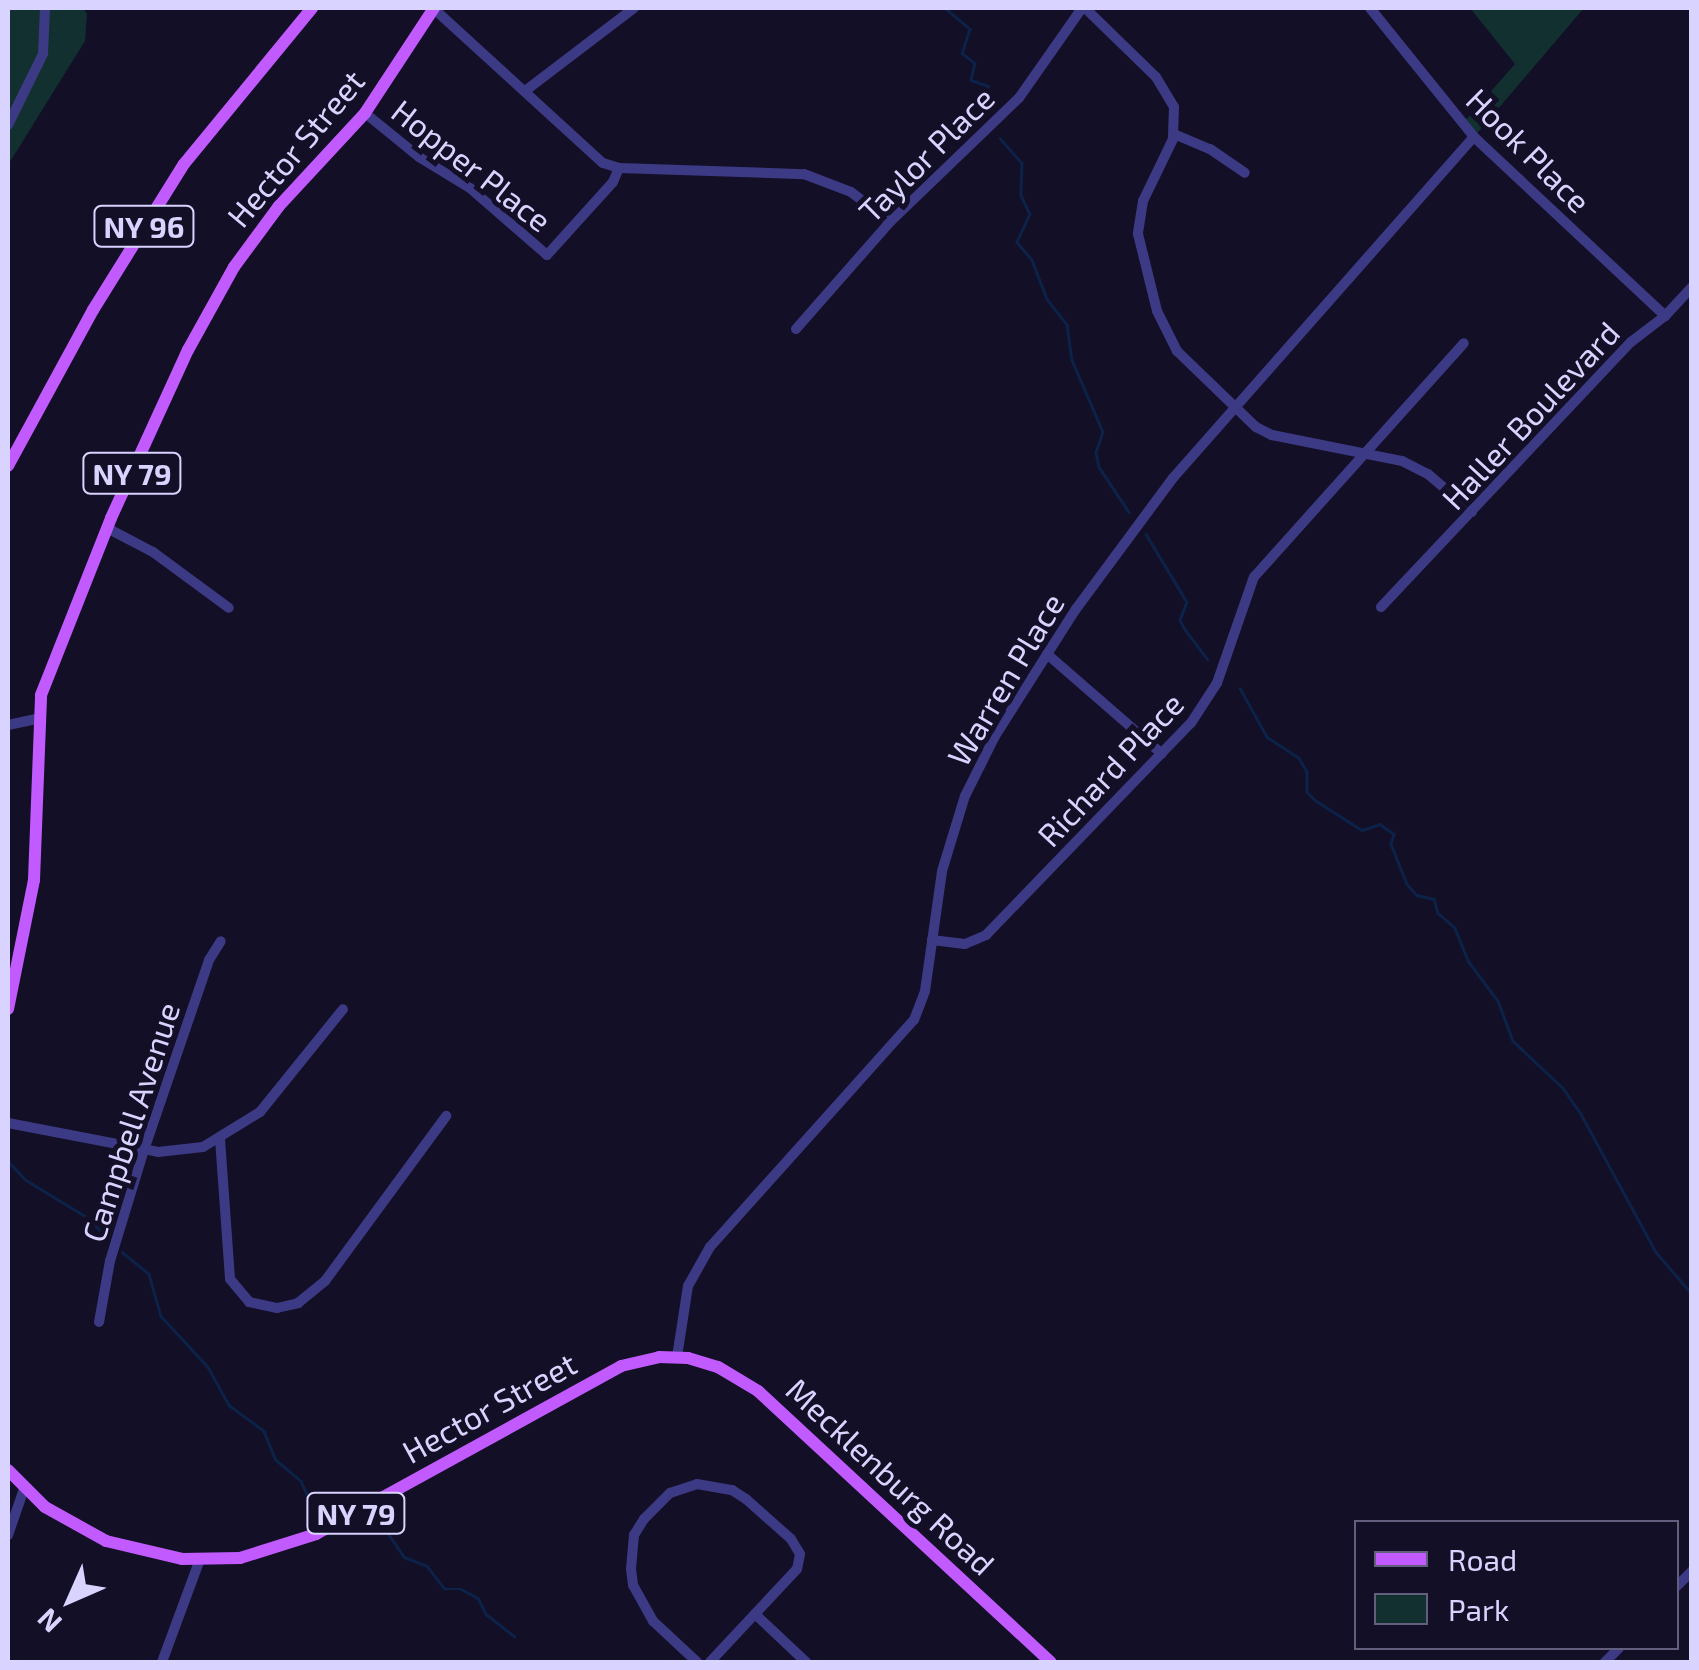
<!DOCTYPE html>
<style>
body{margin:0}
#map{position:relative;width:1699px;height:1670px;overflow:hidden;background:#130f26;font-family:"Exo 2",sans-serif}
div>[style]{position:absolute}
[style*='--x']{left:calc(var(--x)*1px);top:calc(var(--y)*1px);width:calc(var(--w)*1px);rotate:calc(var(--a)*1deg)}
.green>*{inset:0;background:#12302f}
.stream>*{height:2.5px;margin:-1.25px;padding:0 1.25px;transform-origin:1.25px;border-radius:1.25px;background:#0c2248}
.minor>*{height:10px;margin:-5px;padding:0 5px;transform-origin:5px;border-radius:5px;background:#3d3a85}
.major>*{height:12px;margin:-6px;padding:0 6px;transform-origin:6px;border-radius:6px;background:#c25bff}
span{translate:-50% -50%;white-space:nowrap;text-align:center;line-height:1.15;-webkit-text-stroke:10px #130f26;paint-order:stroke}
.shield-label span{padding:2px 8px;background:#130f26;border:2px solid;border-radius:8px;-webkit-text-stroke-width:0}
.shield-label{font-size:30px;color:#d9d4ff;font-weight:700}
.street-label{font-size:32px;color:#d9d4ff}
.frame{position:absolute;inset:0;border:10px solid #d9d4ff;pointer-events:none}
.legend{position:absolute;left:1354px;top:1520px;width:325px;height:130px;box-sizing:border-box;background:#130f26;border:2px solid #625e7d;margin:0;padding:12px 18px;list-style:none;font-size:30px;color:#d9d4ff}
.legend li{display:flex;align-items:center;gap:20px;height:50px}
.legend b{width:50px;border:2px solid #625e7d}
.north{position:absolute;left:20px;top:1550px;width:100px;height:100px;-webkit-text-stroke:8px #130f26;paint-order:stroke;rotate:225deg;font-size:28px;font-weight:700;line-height:40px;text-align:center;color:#d9d4ff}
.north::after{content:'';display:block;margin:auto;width:35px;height:45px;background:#d9d4ff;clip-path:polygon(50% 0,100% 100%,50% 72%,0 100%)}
</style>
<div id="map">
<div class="green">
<div style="clip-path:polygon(8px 8px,82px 8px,87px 13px,85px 41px,8px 165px)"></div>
<div style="clip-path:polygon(1470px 8px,1584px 8px,1474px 137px,1463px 123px,1515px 64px)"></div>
</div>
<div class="stream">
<div style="--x:945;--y:8;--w:33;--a:40"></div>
<div style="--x:970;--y:29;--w:25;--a:108"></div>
<div style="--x:962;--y:53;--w:16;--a:38"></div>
<div style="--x:975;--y:63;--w:17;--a:103"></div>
<div style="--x:971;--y:80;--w:18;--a:19"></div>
<div style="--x:988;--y:86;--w:19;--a:99"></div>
<div style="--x:1000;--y:138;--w:33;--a:49"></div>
<div style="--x:1022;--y:163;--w:32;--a:92"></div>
<div style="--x:1021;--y:195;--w:21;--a:65"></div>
<div style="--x:1030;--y:214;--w:31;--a:115"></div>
<div style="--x:1017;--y:242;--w:23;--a:50"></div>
<div style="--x:1032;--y:260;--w:42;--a:69"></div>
<div style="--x:1047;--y:299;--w:33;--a:52"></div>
<div style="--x:1067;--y:325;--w:35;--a:82"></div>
<div style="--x:1072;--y:360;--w:78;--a:66.7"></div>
<div style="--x:1103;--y:432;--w:21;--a:109"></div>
<div style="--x:1096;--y:452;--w:15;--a:79"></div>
<div style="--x:1099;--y:467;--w:54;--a:56.3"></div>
<div style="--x:1146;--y:534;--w:79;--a:58.9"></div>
<div style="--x:1187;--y:602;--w:19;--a:111"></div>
<div style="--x:1180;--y:620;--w:9;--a:63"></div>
<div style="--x:1184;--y:628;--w:39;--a:53"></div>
<div style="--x:1240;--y:688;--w:56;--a:61.1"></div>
<div style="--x:1267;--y:737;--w:38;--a:33"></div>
<div style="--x:1299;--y:758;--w:16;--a:60"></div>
<div style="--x:1307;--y:772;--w:20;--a:90"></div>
<div style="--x:1307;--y:792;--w:11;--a:45"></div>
<div style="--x:1315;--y:800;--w:56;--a:32.6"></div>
<div style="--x:1362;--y:830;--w:19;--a:-18"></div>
<div style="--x:1380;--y:824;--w:17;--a:36"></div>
<div style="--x:1394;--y:834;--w:10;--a:107"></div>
<div style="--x:1391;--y:844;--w:43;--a:68.2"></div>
<div style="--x:1407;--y:884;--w:15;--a:48"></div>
<div style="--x:1417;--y:895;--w:17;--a:13"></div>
<div style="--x:1434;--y:899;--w:15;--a:74"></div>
<div style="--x:1438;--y:913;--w:23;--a:41"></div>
<div style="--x:1455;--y:928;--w:37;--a:68"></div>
<div style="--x:1469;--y:962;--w:49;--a:53.4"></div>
<div style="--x:1498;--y:1001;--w:43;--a:69.4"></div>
<div style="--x:1513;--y:1041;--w:69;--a:43.2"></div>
<div style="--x:1563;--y:1088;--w:32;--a:55"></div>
<div style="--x:1581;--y:1114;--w:157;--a:61.5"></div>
<div style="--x:1656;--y:1252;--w:55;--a:49.4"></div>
<div style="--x:8;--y:1161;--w:26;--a:47"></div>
<div style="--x:26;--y:1180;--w:75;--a:31.4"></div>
<div style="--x:90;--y:1219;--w:24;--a:48"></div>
<div style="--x:122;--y:1252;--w:35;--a:39"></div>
<div style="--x:149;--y:1274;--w:44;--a:74.1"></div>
<div style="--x:161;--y:1316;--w:69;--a:47.3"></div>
<div style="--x:208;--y:1367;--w:43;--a:61.1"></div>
<div style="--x:229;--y:1405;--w:44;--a:36.6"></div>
<div style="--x:264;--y:1431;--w:31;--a:68"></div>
<div style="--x:276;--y:1460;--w:33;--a:40"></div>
<div style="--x:301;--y:1481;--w:22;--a:66"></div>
<div style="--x:310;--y:1501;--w:13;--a:45"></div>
<div style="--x:319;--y:1510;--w:19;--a:6"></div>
<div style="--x:373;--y:1523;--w:15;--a:28"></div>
<div style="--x:386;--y:1530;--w:32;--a:56"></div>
<div style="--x:404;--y:1557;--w:25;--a:21"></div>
<div style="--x:427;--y:1566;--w:29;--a:52"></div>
<div style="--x:445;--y:1589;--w:16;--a:0"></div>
<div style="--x:461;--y:1589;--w:19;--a:28"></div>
<div style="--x:478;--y:1598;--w:18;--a:63"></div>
<div style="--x:486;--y:1614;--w:36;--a:38"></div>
</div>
<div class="minor">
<div style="--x:433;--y:8;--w:230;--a:42.4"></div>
<div style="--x:603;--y:163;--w:17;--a:17"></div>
<div style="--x:619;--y:168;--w:185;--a:1.9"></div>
<div style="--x:804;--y:174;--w:50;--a:21"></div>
<div style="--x:851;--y:192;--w:49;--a:37.6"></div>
<div style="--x:1085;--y:8;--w:99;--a:44.2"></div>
<div style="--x:1156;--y:77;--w:35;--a:59"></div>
<div style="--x:1174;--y:107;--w:32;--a:92"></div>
<div style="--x:1173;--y:139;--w:69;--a:115.8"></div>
<div style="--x:1143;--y:201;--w:33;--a:99"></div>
<div style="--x:1138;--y:234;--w:79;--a:76.1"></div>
<div style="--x:1157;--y:311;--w:45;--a:63.4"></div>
<div style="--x:1177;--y:351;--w:110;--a:43.9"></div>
<div style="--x:1256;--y:427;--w:18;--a:27"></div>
<div style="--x:1272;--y:435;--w:133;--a:11.3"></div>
<div style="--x:1402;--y:461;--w:29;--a:27"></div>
<div style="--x:1428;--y:474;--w:58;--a:40.8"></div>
<div style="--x:1370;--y:8;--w:166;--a:51.1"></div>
<div style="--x:1474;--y:137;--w:262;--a:43.1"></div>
<div style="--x:525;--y:91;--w:137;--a:-37.3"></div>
<div style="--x:365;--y:113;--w:70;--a:39.2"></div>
<div style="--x:419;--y:157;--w:60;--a:31.3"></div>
<div style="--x:470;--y:188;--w:102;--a:41"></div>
<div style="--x:547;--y:255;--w:98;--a:-47.9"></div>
<div style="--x:613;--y:182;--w:15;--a:-67"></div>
<div style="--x:8;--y:125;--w:79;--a:-63.8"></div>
<div style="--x:43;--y:54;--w:46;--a:-87.5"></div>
<div style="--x:1174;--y:134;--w:39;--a:23"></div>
<div style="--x:1210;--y:149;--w:42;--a:34.4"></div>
<div style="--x:796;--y:329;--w:142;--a:-48.7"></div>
<div style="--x:890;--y:222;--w:179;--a:-43.9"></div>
<div style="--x:1019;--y:98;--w:110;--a:-55"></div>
<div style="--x:107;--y:528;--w:52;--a:27.6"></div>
<div style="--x:153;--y:552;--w:94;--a:36.4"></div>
<div style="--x:1381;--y:607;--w:364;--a:-46.7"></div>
<div style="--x:1631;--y:342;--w:43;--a:-37.4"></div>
<div style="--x:1665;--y:316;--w:40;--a:-47"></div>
<div style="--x:1047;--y:654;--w:152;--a:41"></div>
<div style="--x:8;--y:725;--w:30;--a:-12"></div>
<div style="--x:932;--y:940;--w:33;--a:7"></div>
<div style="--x:965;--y:944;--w:23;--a:-23"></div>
<div style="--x:986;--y:935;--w:295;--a:-46"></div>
<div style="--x:1191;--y:723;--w:48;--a:-57"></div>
<div style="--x:1217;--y:683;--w:112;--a:-70.8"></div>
<div style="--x:1254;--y:577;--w:314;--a:-48.1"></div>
<div style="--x:8;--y:1123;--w:153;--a:10.9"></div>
<div style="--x:158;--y:1152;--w:45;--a:-6.3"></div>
<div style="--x:203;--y:1147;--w:67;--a:-31.6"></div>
<div style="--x:260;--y:1112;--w:132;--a:-51.1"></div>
<div style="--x:220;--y:1139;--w:140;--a:85.9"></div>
<div style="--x:230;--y:1279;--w:30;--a:50"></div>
<div style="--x:249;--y:1302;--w:29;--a:12"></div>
<div style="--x:277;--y:1308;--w:22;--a:-13"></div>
<div style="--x:298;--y:1303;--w:35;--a:-39"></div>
<div style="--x:325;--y:1281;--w:205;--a:-53.7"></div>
<div style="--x:99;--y:1322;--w:62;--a:-79.8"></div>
<div style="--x:110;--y:1261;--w:116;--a:-73"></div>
<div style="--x:144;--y:1150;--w:201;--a:-71.1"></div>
<div style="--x:209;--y:960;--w:22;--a:-58"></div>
<div style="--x:677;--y:1357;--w:72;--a:-81.2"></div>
<div style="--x:688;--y:1286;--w:45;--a:-60.6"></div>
<div style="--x:710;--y:1247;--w:305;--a:-48.1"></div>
<div style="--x:914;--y:1020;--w:31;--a:-69"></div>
<div style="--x:925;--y:991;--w:121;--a:-81.9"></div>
<div style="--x:942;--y:871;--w:78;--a:-73"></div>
<div style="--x:965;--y:796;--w:67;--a:-63.4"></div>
<div style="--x:995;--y:736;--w:151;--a:-57.5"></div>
<div style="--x:1076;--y:609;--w:163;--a:-53.5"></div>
<div style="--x:1173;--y:478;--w:455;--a:-48.6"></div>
<div style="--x:8;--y:1535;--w:49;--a:-70.8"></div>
<div style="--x:1676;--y:1587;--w:23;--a:-45"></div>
<div style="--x:755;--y:1614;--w:70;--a:43.3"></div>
<div style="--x:162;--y:1662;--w:110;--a:-69.7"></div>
<div style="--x:697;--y:1662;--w:60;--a:-137"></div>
<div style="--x:653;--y:1621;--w:41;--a:-119.1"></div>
<div style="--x:633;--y:1585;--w:16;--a:-97"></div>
<div style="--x:631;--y:1569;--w:34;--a:-85"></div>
<div style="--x:634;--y:1535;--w:19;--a:-58"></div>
<div style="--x:644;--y:1519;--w:37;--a:-45"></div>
<div style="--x:670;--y:1493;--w:28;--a:-18"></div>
<div style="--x:697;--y:1484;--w:36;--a:10"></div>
<div style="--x:732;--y:1490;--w:17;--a:33"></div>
<div style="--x:746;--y:1499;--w:60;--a:41.6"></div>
<div style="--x:791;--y:1539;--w:17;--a:59"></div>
<div style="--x:800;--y:1554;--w:15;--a:101"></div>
<div style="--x:797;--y:1569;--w:127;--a:133.1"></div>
<div style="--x:1605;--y:1662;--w:20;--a:-45"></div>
</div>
<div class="major">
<div style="--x:8;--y:466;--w:178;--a:-61.4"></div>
<div style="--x:93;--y:310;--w:172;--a:-58.1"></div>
<div style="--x:184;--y:164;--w:202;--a:-50.6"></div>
<div style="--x:8;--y:1009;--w:132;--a:-78.6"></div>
<div style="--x:34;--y:880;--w:185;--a:-87.8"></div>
<div style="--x:41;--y:695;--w:190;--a:-68.4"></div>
<div style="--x:111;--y:518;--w:185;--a:-65.4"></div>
<div style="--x:188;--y:350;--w:95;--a:-61"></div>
<div style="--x:234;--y:267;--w:76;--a:-53.6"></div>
<div style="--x:279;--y:206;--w:127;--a:-47.2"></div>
<div style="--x:365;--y:113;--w:126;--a:-56.7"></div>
<div style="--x:8;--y:1470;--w:52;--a:45"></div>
<div style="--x:45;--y:1507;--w:70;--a:29.1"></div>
<div style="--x:106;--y:1541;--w:78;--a:13.3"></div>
<div style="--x:182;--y:1559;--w:58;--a:-1"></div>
<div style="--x:240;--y:1558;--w:80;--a:-17.5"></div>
<div style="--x:316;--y:1534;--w:348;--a:-28.8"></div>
<div style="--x:621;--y:1366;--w:39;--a:-13"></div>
<div style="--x:659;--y:1357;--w:29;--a:2"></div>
<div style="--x:688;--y:1358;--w:31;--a:17"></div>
<div style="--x:718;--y:1367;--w:47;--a:31"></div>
<div style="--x:758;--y:1391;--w:399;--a:42.8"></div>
</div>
<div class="shield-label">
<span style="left:144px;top:226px">NY 96</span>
<span style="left:132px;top:473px">NY 79</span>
<span style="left:356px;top:1513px">NY 79</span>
</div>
<div class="street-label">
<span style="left:295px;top:148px;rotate:-50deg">Hector Street</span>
<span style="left:1529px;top:150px;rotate:45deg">Hook Place</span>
<span style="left:926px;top:154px;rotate:-45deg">Taylor Place</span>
<span style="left:472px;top:165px;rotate:38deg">Hopper Place</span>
<span style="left:1530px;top:415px;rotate:-47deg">Haller Boulevard</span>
<span style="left:1005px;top:679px;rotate:-59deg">Warren Place</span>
<span style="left:1110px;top:769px;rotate:-47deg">Richard Place</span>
<span style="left:130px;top:1122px;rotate:-72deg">Campbell Avenue</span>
<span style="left:489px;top:1407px;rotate:-29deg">Hector Street</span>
<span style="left:891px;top:1476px;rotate:43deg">Mecklenburg Road</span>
</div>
<div class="frame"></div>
<ul class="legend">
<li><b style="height:12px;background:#c25bff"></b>Road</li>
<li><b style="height:28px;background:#12302f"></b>Park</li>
</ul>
<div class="north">N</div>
</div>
